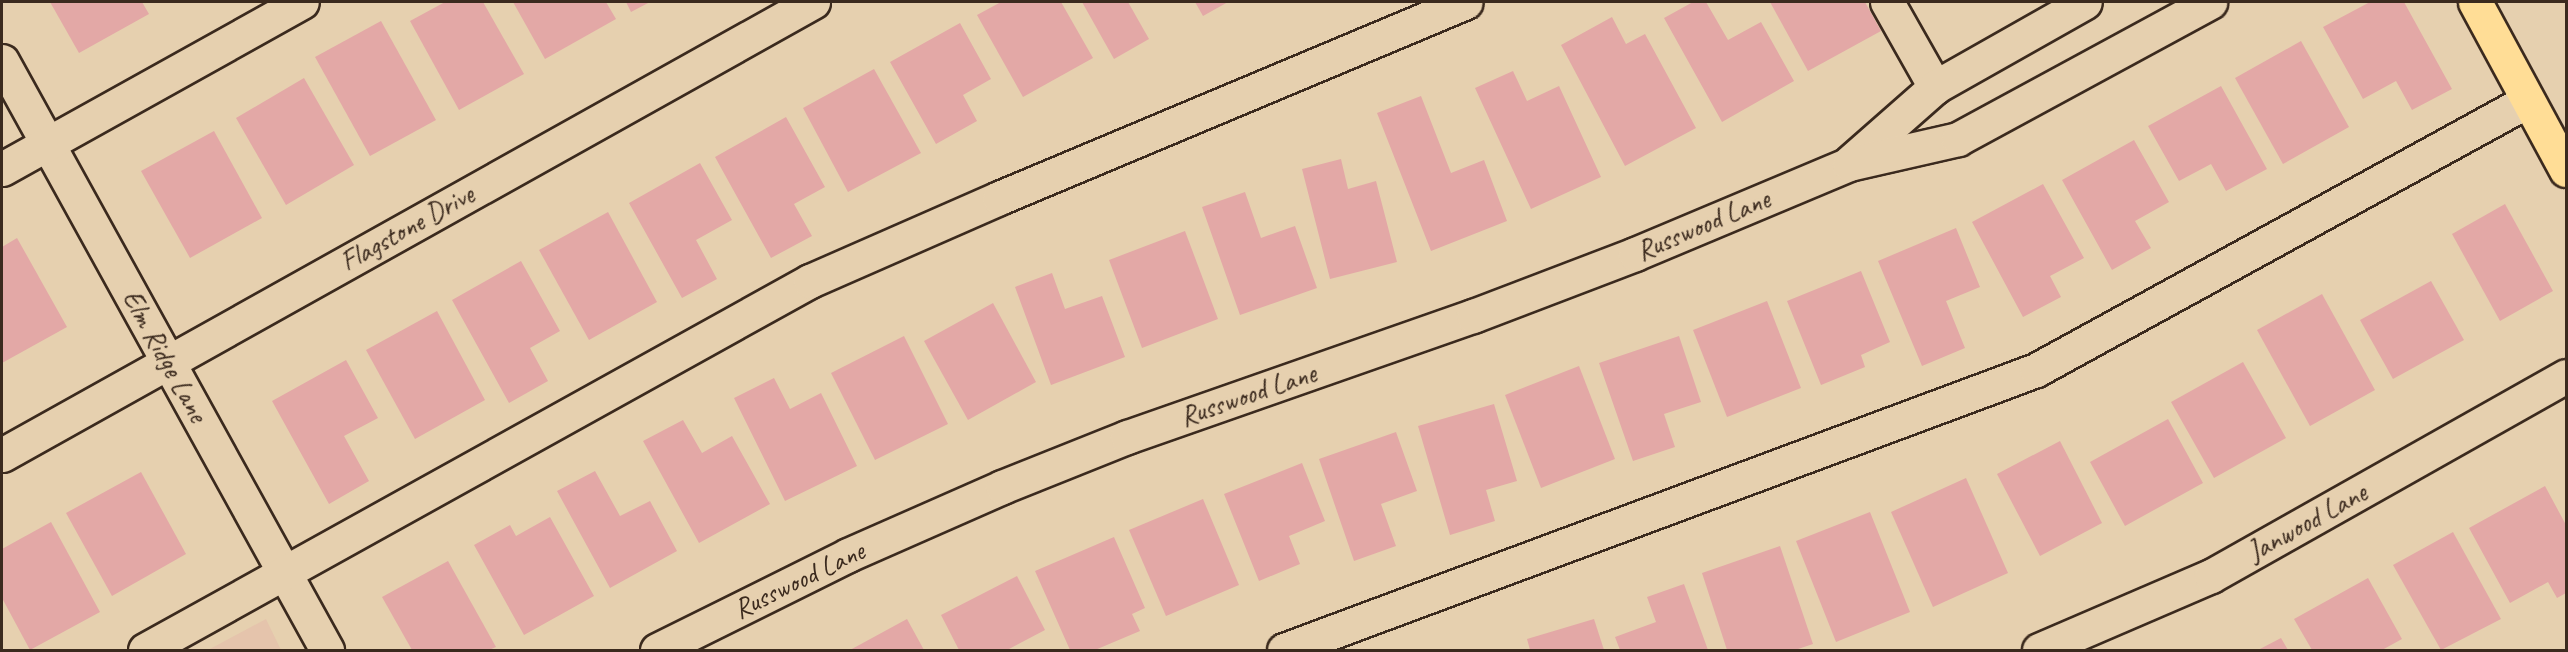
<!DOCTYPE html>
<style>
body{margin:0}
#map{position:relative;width:2568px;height:652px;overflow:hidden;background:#e6d0af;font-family:Caveat,sans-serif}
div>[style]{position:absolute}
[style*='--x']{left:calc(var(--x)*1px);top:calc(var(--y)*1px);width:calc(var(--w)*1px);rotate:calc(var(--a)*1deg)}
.built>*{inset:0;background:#e5c4ac}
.building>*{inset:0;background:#e3a8a6}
.roads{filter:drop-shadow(2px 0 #3b2a1e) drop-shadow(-2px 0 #3b2a1e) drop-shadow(0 2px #3b2a1e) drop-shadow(0 -2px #3b2a1e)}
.minor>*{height:33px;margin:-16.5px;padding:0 16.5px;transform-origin:16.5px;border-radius:16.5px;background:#e6d0af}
.major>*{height:33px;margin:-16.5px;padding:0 16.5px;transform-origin:16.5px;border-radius:16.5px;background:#ffdd96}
span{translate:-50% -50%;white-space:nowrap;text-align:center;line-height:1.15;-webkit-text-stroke:4.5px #e6d0af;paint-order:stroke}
.street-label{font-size:28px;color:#3b2a1e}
.frame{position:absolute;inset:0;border:3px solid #3b2a1e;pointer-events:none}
</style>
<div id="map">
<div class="built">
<div style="clip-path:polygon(266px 619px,281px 650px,208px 650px)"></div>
</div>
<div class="building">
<div style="clip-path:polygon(50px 2px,142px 2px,149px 14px,79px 53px)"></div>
<div style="clip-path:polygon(445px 2px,483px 2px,524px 74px,459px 110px,410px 21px)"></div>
<div style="clip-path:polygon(513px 2px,606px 2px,616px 19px,545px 59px)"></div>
<div style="clip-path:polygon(626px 2px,650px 2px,631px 12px)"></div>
<div style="clip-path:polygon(1001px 2px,1061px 2px,1093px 58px,1023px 97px,977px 15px)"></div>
<div style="clip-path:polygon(1082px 2px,1128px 2px,1149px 39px,1114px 59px)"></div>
<div style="clip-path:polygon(1195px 2px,1228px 2px,1203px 16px)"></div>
<div style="clip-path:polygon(1693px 2px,1706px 2px,1728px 40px,1761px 22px,1794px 81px,1722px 122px,1664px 18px)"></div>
<div style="clip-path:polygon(1770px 2px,1865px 2px,1881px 31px,1808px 71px)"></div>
<div style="clip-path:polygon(2370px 2px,2404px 2px,2452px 89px,2412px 110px,2396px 81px,2363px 99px,2323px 27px)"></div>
<div style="clip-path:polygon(1612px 17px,1626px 44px,1645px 34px,1696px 128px,1625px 166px,1561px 45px)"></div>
<div style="clip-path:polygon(381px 21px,436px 120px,370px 156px,315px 57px)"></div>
<div style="clip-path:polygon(960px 23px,991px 79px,963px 95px,977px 121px,936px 144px,890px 62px)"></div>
<div style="clip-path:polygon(2301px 41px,2349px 127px,2283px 164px,2235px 78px)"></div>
<div style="clip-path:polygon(874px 69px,921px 153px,848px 192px,803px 108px)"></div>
<div style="clip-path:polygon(1513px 71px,1527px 101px,1559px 86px,1601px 177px,1531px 209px,1475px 88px)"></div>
<div style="clip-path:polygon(304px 78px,354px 165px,286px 205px,236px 118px)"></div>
<div style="clip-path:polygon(2221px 86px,2267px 169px,2226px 191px,2211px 164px,2179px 181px,2148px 126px)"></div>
<div style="clip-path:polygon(1421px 96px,1451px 173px,1484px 160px,1507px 221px,1431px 251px,1377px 113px)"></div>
<div style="clip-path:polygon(786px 117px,825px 187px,794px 204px,812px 236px,771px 258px,715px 157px)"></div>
<div style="clip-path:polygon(214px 131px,262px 218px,190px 258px,141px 171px)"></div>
<div style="clip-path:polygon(2134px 140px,2169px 202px,2135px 221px,2151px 248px,2112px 270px,2062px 180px)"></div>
<div style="clip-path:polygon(1341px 159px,1348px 189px,1376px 181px,1397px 262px,1330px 279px,1302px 169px)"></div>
<div style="clip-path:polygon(700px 163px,732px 220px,696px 240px,717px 279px,682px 298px,629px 203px)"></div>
<div style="clip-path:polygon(2043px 184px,2084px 258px,2050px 276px,2061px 297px,2023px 317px,1972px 222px)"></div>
<div style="clip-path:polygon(1245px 192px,1261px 238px,1295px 226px,1317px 288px,1240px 315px,1202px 207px)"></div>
<div style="clip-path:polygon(2505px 204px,2553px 291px,2500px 321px,2452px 234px)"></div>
<div style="clip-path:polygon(608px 212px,657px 302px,589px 340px,539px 250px)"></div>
<div style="clip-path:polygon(1956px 228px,1980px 287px,1946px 301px,1965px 348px,1922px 366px,1878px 261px)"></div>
<div style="clip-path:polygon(1185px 231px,1218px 319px,1142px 348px,1109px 260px)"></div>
<div style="clip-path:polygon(17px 238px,67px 327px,2px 363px,2px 247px)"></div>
<div style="clip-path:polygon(521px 261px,560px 331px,530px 348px,548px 381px,509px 403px,452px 300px)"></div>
<div style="clip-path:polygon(1861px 271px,1890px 342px,1861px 355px,1865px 367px,1821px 385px,1787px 301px)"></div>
<div style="clip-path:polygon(1052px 273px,1065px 309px,1102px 296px,1125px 357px,1051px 385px,1015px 287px)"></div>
<div style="clip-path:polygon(2431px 281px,2464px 340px,2393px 379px,2360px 320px)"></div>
<div style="clip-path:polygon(2322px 294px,2375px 390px,2310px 426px,2257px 330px)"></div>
<div style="clip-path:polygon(1767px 301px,1801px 388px,1727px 417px,1693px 330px)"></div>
<div style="clip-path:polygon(993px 303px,1036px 382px,968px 420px,924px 341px)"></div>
<div style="clip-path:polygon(437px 311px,485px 400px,415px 439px,366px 350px)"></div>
<div style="clip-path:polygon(904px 336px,948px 424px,875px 460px,831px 373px)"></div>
<div style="clip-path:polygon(1679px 336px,1701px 402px,1664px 414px,1675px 447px,1633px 461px,1599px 363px)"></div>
<div style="clip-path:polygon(346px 360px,378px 418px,344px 436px,369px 481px,329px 504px,272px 401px)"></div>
<div style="clip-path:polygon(2243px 362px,2286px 438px,2214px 478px,2171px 402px)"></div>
<div style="clip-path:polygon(1579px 366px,1615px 459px,1541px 488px,1505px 395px)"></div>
<div style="clip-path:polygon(774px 378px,790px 409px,821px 393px,857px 466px,785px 501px,734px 398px)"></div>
<div style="clip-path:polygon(1494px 404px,1517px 481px,1486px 490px,1495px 521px,1450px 535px,1418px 426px)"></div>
<div style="clip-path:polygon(2168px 419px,2203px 483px,2125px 526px,2090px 462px)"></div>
<div style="clip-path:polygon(683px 420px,702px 453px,732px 436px,770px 504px,699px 543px,643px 441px)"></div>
<div style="clip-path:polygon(1396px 432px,1417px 491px,1381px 504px,1396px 546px,1354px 561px,1319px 459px)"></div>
<div style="clip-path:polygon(2060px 441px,2102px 523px,2040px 556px,1997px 474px)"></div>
<div style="clip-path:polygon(1302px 463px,1325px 521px,1289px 536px,1300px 564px,1259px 581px,1224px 494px)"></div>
<div style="clip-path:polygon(595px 471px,620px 516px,650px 501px,677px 551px,610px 588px,557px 491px)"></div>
<div style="clip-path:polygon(141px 472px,186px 554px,112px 596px,66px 513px)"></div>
<div style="clip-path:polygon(1966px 478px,2008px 573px,1933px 607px,1891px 512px)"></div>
<div style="clip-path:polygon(2545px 486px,2566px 525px,2566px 593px,2557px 598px,2548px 582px,2510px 603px,2469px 528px)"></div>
<div style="clip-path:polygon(1203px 499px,1239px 585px,1166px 616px,1129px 530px)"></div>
<div style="clip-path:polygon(1870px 512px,1910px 612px,1836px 642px,1796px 541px)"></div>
<div style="clip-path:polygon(550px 517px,594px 596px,524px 635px,474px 545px,510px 525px,516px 536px)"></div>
<div style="clip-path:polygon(51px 522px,100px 612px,30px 650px,2px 598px,2px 549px)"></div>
<div style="clip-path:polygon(2453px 532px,2501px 619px,2441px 650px,2393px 565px)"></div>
<div style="clip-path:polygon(1114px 537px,1145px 608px,1132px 614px,1140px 631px,1095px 650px,1070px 650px,1035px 571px)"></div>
<div style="clip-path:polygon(1780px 546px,1813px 644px,1795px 650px,1727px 650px,1702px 573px)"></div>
<div style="clip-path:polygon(448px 561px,496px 647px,489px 650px,412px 650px,382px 597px)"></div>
<div style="clip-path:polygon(1017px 576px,1045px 630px,1007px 650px,959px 650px,941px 615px)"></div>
<div style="clip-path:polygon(2368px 578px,2402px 639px,2382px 650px,2312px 650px,2294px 619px)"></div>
<div style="clip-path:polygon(1684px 584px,1708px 650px,1620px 650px,1615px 637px,1656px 622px,1647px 597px)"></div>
<div style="clip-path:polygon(907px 619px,924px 650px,850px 650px)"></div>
<div style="clip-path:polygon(1594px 619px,1604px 650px,1530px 650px,1527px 639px)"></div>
<div style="clip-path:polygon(2281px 638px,2288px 650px,2258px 650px)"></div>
</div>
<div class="roads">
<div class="minor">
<div style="--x:1887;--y:2;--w:98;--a:60.5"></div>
<div style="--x:2;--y:61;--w:673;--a:61.11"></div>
<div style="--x:1850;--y:162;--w:113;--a:-41.4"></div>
<div style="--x:1935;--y:87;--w:172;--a:-29.5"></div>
<div style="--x:2;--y:169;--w:343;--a:-29.1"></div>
<div style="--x:2;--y:455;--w:929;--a:-29.19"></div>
<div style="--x:145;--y:650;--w:761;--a:-29.03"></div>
<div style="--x:810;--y:281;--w:206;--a:-23.7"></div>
<div style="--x:999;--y:198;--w:506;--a:-22.77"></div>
<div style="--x:657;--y:650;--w:213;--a:-26.4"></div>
<div style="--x:848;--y:555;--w:168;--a:-23.8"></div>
<div style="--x:1002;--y:487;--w:135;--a:-21.8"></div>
<div style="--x:1127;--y:437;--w:367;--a:-19.3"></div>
<div style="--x:1473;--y:316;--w:173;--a:-20.9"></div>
<div style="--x:1635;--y:254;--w:232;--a:-22.8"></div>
<div style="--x:1849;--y:164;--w:112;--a:-12.9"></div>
<div style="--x:1958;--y:139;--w:287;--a:-28.5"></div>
<div style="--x:1284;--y:650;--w:802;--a:-20.42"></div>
<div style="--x:2036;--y:370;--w:560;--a:-28.72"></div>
<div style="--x:2039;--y:650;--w:187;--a:-23.3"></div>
<div style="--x:2211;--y:576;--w:407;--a:-29.4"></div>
</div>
<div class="major">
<div style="--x:2475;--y:2;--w:191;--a:61.6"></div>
</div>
</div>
<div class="street-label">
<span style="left:1703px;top:225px;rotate:-23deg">Russwood Lane</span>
<span style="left:407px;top:228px;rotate:-29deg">Flagstone Drive</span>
<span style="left:165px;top:356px;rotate:61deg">Elm Ridge Lane</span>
<span style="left:1248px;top:395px;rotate:-19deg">Russwood Lane</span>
<span style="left:2307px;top:522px;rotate:-29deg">Janwood Lane</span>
<span style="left:799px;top:580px;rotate:-26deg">Russwood Lane</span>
</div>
<div class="frame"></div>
</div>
